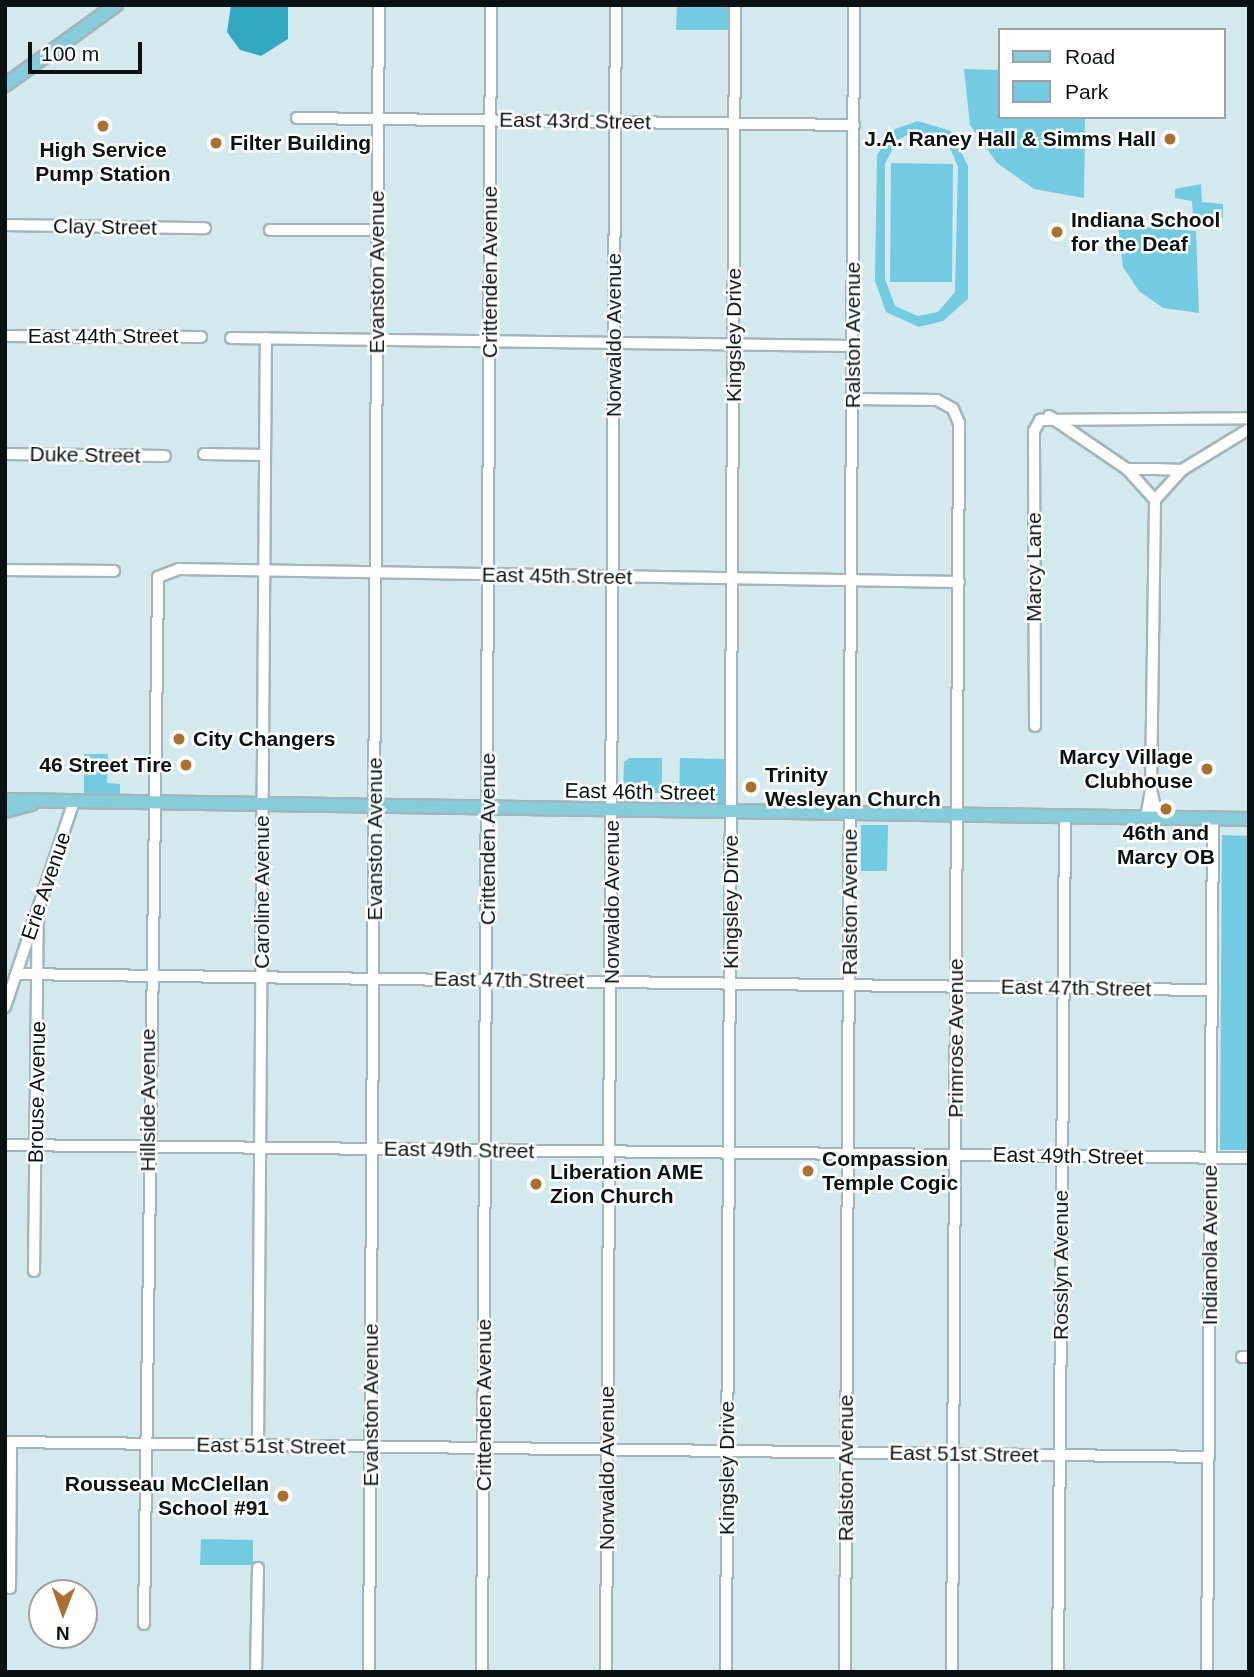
<!DOCTYPE html>
<style>
body{margin:0}
#map{position:relative;width:1254px;height:1677px;overflow:hidden;background:#d4e9ee;font-family:Helvetica,sans-serif}
div>[style]{position:absolute}
[style*='--x']{left:calc(var(--x)*1px);top:calc(var(--y)*1px);width:calc(var(--w)*1px);rotate:calc(var(--a)*1deg)}
.green>*{inset:0;background:#72cbe1}
.water>*{inset:0;background:#34a8c0}
.roads{filter:drop-shadow(2px 0 #a2b5ba) drop-shadow(-2px 0 #a2b5ba) drop-shadow(0 2px #a2b5ba) drop-shadow(0 -2px #a2b5ba)}
.minor>*{height:10px;margin:-5px;padding:0 5px;transform-origin:5px;border-radius:5px;background:#fff}
.major>*{height:12px;margin:-6px;padding:0 6px;transform-origin:6px;border-radius:6px;background:#86ccdb}
.dots>*{width:19px;height:19px;translate:-50% -50%;box-sizing:border-box;border:4px solid #fff;border-radius:50%}
span{translate:-50% -50%;white-space:nowrap;text-align:center;line-height:1.15;-webkit-text-stroke:5px #fff;paint-order:stroke}
.street-label{font-size:21px;color:#0b1214}
.poi-label{font-size:21px;color:#0b1214;font-weight:700}
.right{translate:-100% -50%;text-align:right}
.left{translate:0 -50%;text-align:left}
.frame{position:absolute;inset:0;border:7px solid #0b1214;pointer-events:none}
.legend{position:absolute;left:998px;top:28px;width:228px;height:91px;box-sizing:border-box;background:#fff;border:2px solid #9da0a1;margin:0;padding:9px 12px;list-style:none;font-size:21px;color:#0b1214}
.legend li{display:flex;align-items:center;gap:14px;height:35px}
.legend b{width:35px;border:2px solid #9da0a1}
.north{position:absolute;left:28px;top:1579px;width:70px;height:70px;box-sizing:border-box;background:#fff;border:2px solid #9da0a1;border-radius:50%;rotate:181deg;font-size:19px;font-weight:700;line-height:28px;text-align:center;color:#0b1214}
.north::after{content:'';display:block;margin:auto;width:24px;height:32px;background:#aa7030;clip-path:polygon(50% 0,100% 100%,50% 72%,0 100%)}
.scale{position:absolute;left:28px;top:42px;width:114px;height:32px;box-sizing:border-box;border:4px solid #0b1214;border-top:0;padding-left:9px;font-size:21px;line-height:24px;white-space:nowrap;color:#0b1214;-webkit-text-stroke:5px #fff;paint-order:stroke}
</style>
<div id="map">
<div class="green">
<div style="clip-path:polygon(677px 5px,728px 5px,728px 30px,676px 30px)"></div>
<div style="clip-path:polygon(964px 69px,1000px 70px,1000px 117px,1085px 117px,1084px 198px,1034px 189px,997px 163px,970px 125px)"></div>
<div style="clip-path:polygon(evenodd,918px 121px,951px 131px,968px 166px,968px 299px,943px 321px,919px 327px,886px 312px,875px 281px,877px 155px,895px 129px,918px 121px,916px 131px,947px 141px,958px 167px,955px 292px,938px 312px,918px 316px,895px 306px,885px 279px,885px 164px,897px 140px,916px 131px)"></div>
<div style="clip-path:polygon(891px 163px,953px 164px,952px 282px,890px 282px)"></div>
<div style="clip-path:polygon(1201px 184px,1202px 202px,1223px 204px,1223px 218px,1193px 216px,1192px 201px,1175px 198px,1175px 189px)"></div>
<div style="clip-path:polygon(1118px 225px,1196px 231px,1199px 313px,1163px 308px,1139px 291px,1123px 267px)"></div>
<div style="clip-path:polygon(84px 754px,108px 754px,107px 783px,120px 784px,120px 795px,84px 795px)"></div>
<div style="clip-path:polygon(629px 758px,662px 758px,662px 793px,623px 793px,624px 762px)"></div>
<div style="clip-path:polygon(680px 758px,726px 759px,725px 804px,679px 803px)"></div>
<div style="clip-path:polygon(861px 825px,888px 825px,887px 871px,861px 871px)"></div>
<div style="clip-path:polygon(1222px 835px,1249px 836px,1249px 1150px,1220px 1150px)"></div>
<div style="clip-path:polygon(201px 1539px,253px 1540px,253px 1565px,200px 1565px)"></div>
</div>
<div class="water">
<div style="clip-path:polygon(231px 5px,288px 5px,288px 39px,261px 56px,240px 50px,227px 32px)"></div>
</div>
<div class="roads">
<div class="minor">
<div style="--x:297;--y:118;--w:557;--a:0.72"></div>
<div style="--x:5;--y:225;--w:200;--a:0.9"></div>
<div style="--x:270;--y:230;--w:108;--a:0"></div>
<div style="--x:5;--y:336;--w:196;--a:0.3"></div>
<div style="--x:231;--y:338;--w:622;--a:0.74"></div>
<div style="--x:852;--y:399;--w:85;--a:0.7"></div>
<div style="--x:937;--y:400;--w:18;--a:29"></div>
<div style="--x:953;--y:409;--w:15;--a:67"></div>
<div style="--x:959;--y:423;--w:1249;--a:90.32"></div>
<div style="--x:1049;--y:416;--w:94;--a:34.2"></div>
<div style="--x:5;--y:454;--w:160;--a:0.7"></div>
<div style="--x:204;--y:454;--w:61;--a:0.9"></div>
<div style="--x:1127;--y:469;--w:28;--a:0"></div>
<div style="--x:1155;--y:469;--w:27;--a:2"></div>
<div style="--x:1182;--y:470;--w:40;--a:132"></div>
<div style="--x:1155;--y:500;--w:42;--a:-132.1"></div>
<div style="--x:1182;--y:470;--w:79;--a:-31.5"></div>
<div style="--x:5;--y:570;--w:109;--a:0.5"></div>
<div style="--x:1035;--y:726;--w:295;--a:-90.2"></div>
<div style="--x:1034;--y:431;--w:13;--a:-61"></div>
<div style="--x:1040;--y:420;--w:209;--a:-0.5"></div>
<div style="--x:1151;--y:789;--w:289;--a:-89.2"></div>
<div style="--x:1146;--y:818;--w:29;--a:-80"></div>
<div style="--x:1151;--y:789;--w:30;--a:78"></div>
<div style="--x:16;--y:974;--w:1196;--a:0.77"></div>
<div style="--x:5;--y:1007;--w:214;--a:-71.5"></div>
<div style="--x:5;--y:1145;--w:1244;--a:0.6"></div>
<div style="--x:34;--y:1271;--w:358;--a:-89.4"></div>
<div style="--x:1242;--y:1357;--w:7;--a:0"></div>
<div style="--x:5;--y:1442;--w:1204;--a:0.71"></div>
<div style="--x:258;--y:1446;--w:1108;--a:-89.59"></div>
<div style="--x:10;--y:1588;--w:146;--a:-89.6"></div>
<div style="--x:144;--y:1624;--w:1047;--a:-89.23"></div>
<div style="--x:158;--y:577;--w:22;--a:-21"></div>
<div style="--x:179;--y:569;--w:780;--a:0.95"></div>
<div style="--x:256;--y:1672;--w:104;--a:-88.9"></div>
<div style="--x:369;--y:1672;--w:1667;--a:-89.66"></div>
<div style="--x:482;--y:1672;--w:1667;--a:-89.69"></div>
<div style="--x:606;--y:1672;--w:1667;--a:-89.66"></div>
<div style="--x:726;--y:1672;--w:1667;--a:-89.69"></div>
<div style="--x:845;--y:1672;--w:1667;--a:-89.69"></div>
<div style="--x:1058;--y:1672;--w:855;--a:-89.53"></div>
<div style="--x:1207;--y:1672;--w:853;--a:-89.6"></div>
</div>
<div class="major">
<div style="--x:5;--y:85;--w:137;--a:-35.8"></div>
<div style="--x:5;--y:800;--w:1244;--a:0.88"></div>
<div style="--x:5;--y:811;--w:28;--a:-15"></div>
</div>
</div>
<div class="dots">
<div style="left:103px;top:126px;background:#aa7030"></div>
<div style="left:1170px;top:139px;background:#aa7030"></div>
<div style="left:216px;top:143px;background:#aa7030"></div>
<div style="left:1057px;top:232px;background:#aa7030"></div>
<div style="left:179px;top:739px;background:#aa7030"></div>
<div style="left:186px;top:765px;background:#aa7030"></div>
<div style="left:1207px;top:769px;background:#aa7030"></div>
<div style="left:751px;top:787px;background:#aa7030"></div>
<div style="left:1166px;top:809px;background:#aa7030"></div>
<div style="left:808px;top:1171px;background:#aa7030"></div>
<div style="left:536px;top:1184px;background:#aa7030"></div>
<div style="left:283px;top:1496px;background:#aa7030"></div>
</div>
<div class="street-label">
<span style="left:575px;top:121px;rotate:1deg">East 43rd Street</span>
<span style="left:105px;top:227px;rotate:1deg">Clay Street</span>
<span style="left:377px;top:272px;rotate:-90deg">Evanston Avenue</span>
<span style="left:490px;top:272px;rotate:-90deg">Crittenden Avenue</span>
<span style="left:614px;top:335px;rotate:-90deg">Norwaldo Avenue</span>
<span style="left:734px;top:335px;rotate:-90deg">Kingsley Drive</span>
<span style="left:853px;top:335px;rotate:-90deg">Ralston Avenue</span>
<span style="left:103px;top:336px">East 44th Street</span>
<span style="left:85px;top:455px;rotate:1deg">Duke Street</span>
<span style="left:1034px;top:567px;rotate:-90deg">Marcy Lane</span>
<span style="left:557px;top:576px;rotate:1deg">East 45th Street</span>
<span style="left:640px;top:792px;rotate:1deg">East 46th Street</span>
<span style="left:375px;top:839px;rotate:-90deg">Evanston Avenue</span>
<span style="left:488px;top:839px;rotate:-90deg">Crittenden Avenue</span>
<span style="left:46px;top:886px;rotate:-71deg">Erie Avenue</span>
<span style="left:262px;top:892px;rotate:-90deg">Caroline Avenue</span>
<span style="left:612px;top:902px;rotate:-90deg">Norwaldo Avenue</span>
<span style="left:731px;top:902px;rotate:-90deg">Kingsley Drive</span>
<span style="left:850px;top:902px;rotate:-90deg">Ralston Avenue</span>
<span style="left:509px;top:980px;rotate:1deg">East 47th Street</span>
<span style="left:1076px;top:988px;rotate:1deg">East 47th Street</span>
<span style="left:956px;top:1038px;rotate:-90deg">Primrose Avenue</span>
<span style="left:37px;top:1092px;rotate:-89deg">Brouse Avenue</span>
<span style="left:148px;top:1100px;rotate:-90deg">Hillside Avenue</span>
<span style="left:459px;top:1150px;rotate:1deg">East 49th Street</span>
<span style="left:1068px;top:1156px;rotate:1deg">East 49th Street</span>
<span style="left:1210px;top:1245px;rotate:-90deg">Indianola Avenue</span>
<span style="left:1061px;top:1265px;rotate:-90deg">Rosslyn Avenue</span>
<span style="left:371px;top:1405px;rotate:-90deg">Evanston Avenue</span>
<span style="left:484px;top:1405px;rotate:-90deg">Crittenden Avenue</span>
<span style="left:271px;top:1446px;rotate:1deg">East 51st Street</span>
<span style="left:964px;top:1454px;rotate:1deg">East 51st Street</span>
<span style="left:607px;top:1468px;rotate:-90deg">Norwaldo Avenue</span>
<span style="left:727px;top:1468px;rotate:-90deg">Kingsley Drive</span>
<span style="left:846px;top:1468px;rotate:-90deg">Ralston Avenue</span>
</div>
<div class="poi-label">
<span class="right" style="left:1156px;top:139px">J.A. Raney Hall &amp; Simms Hall</span>
<span class="left" style="left:230px;top:143px">Filter Building</span>
<span style="left:103px;top:162px">High Service<br>Pump Station</span>
<span class="left" style="left:1071px;top:232px">Indiana School<br>for the Deaf</span>
<span class="left" style="left:193px;top:739px">City Changers</span>
<span class="right" style="left:1193px;top:769px">Marcy Village<br>Clubhouse</span>
<span class="right" style="left:172px;top:765px">46 Street Tire</span>
<span class="left" style="left:765px;top:787px">Trinity<br>Wesleyan Church</span>
<span style="left:1166px;top:845px">46th and<br>Marcy OB</span>
<span class="left" style="left:822px;top:1171px">Compassion<br>Temple Cogic</span>
<span class="left" style="left:550px;top:1184px">Liberation AME<br>Zion Church</span>
<span class="right" style="left:269px;top:1496px">Rousseau McClellan<br>School #91</span>
</div>
<div class="frame"></div>
<ul class="legend">
<li><b style="height:9px;background:#86ccdb"></b>Road</li>
<li><b style="height:19px;background:#72cbe1"></b>Park</li>
</ul>
<div class="north">N</div>
<div class="scale">100 m</div>
</div>
